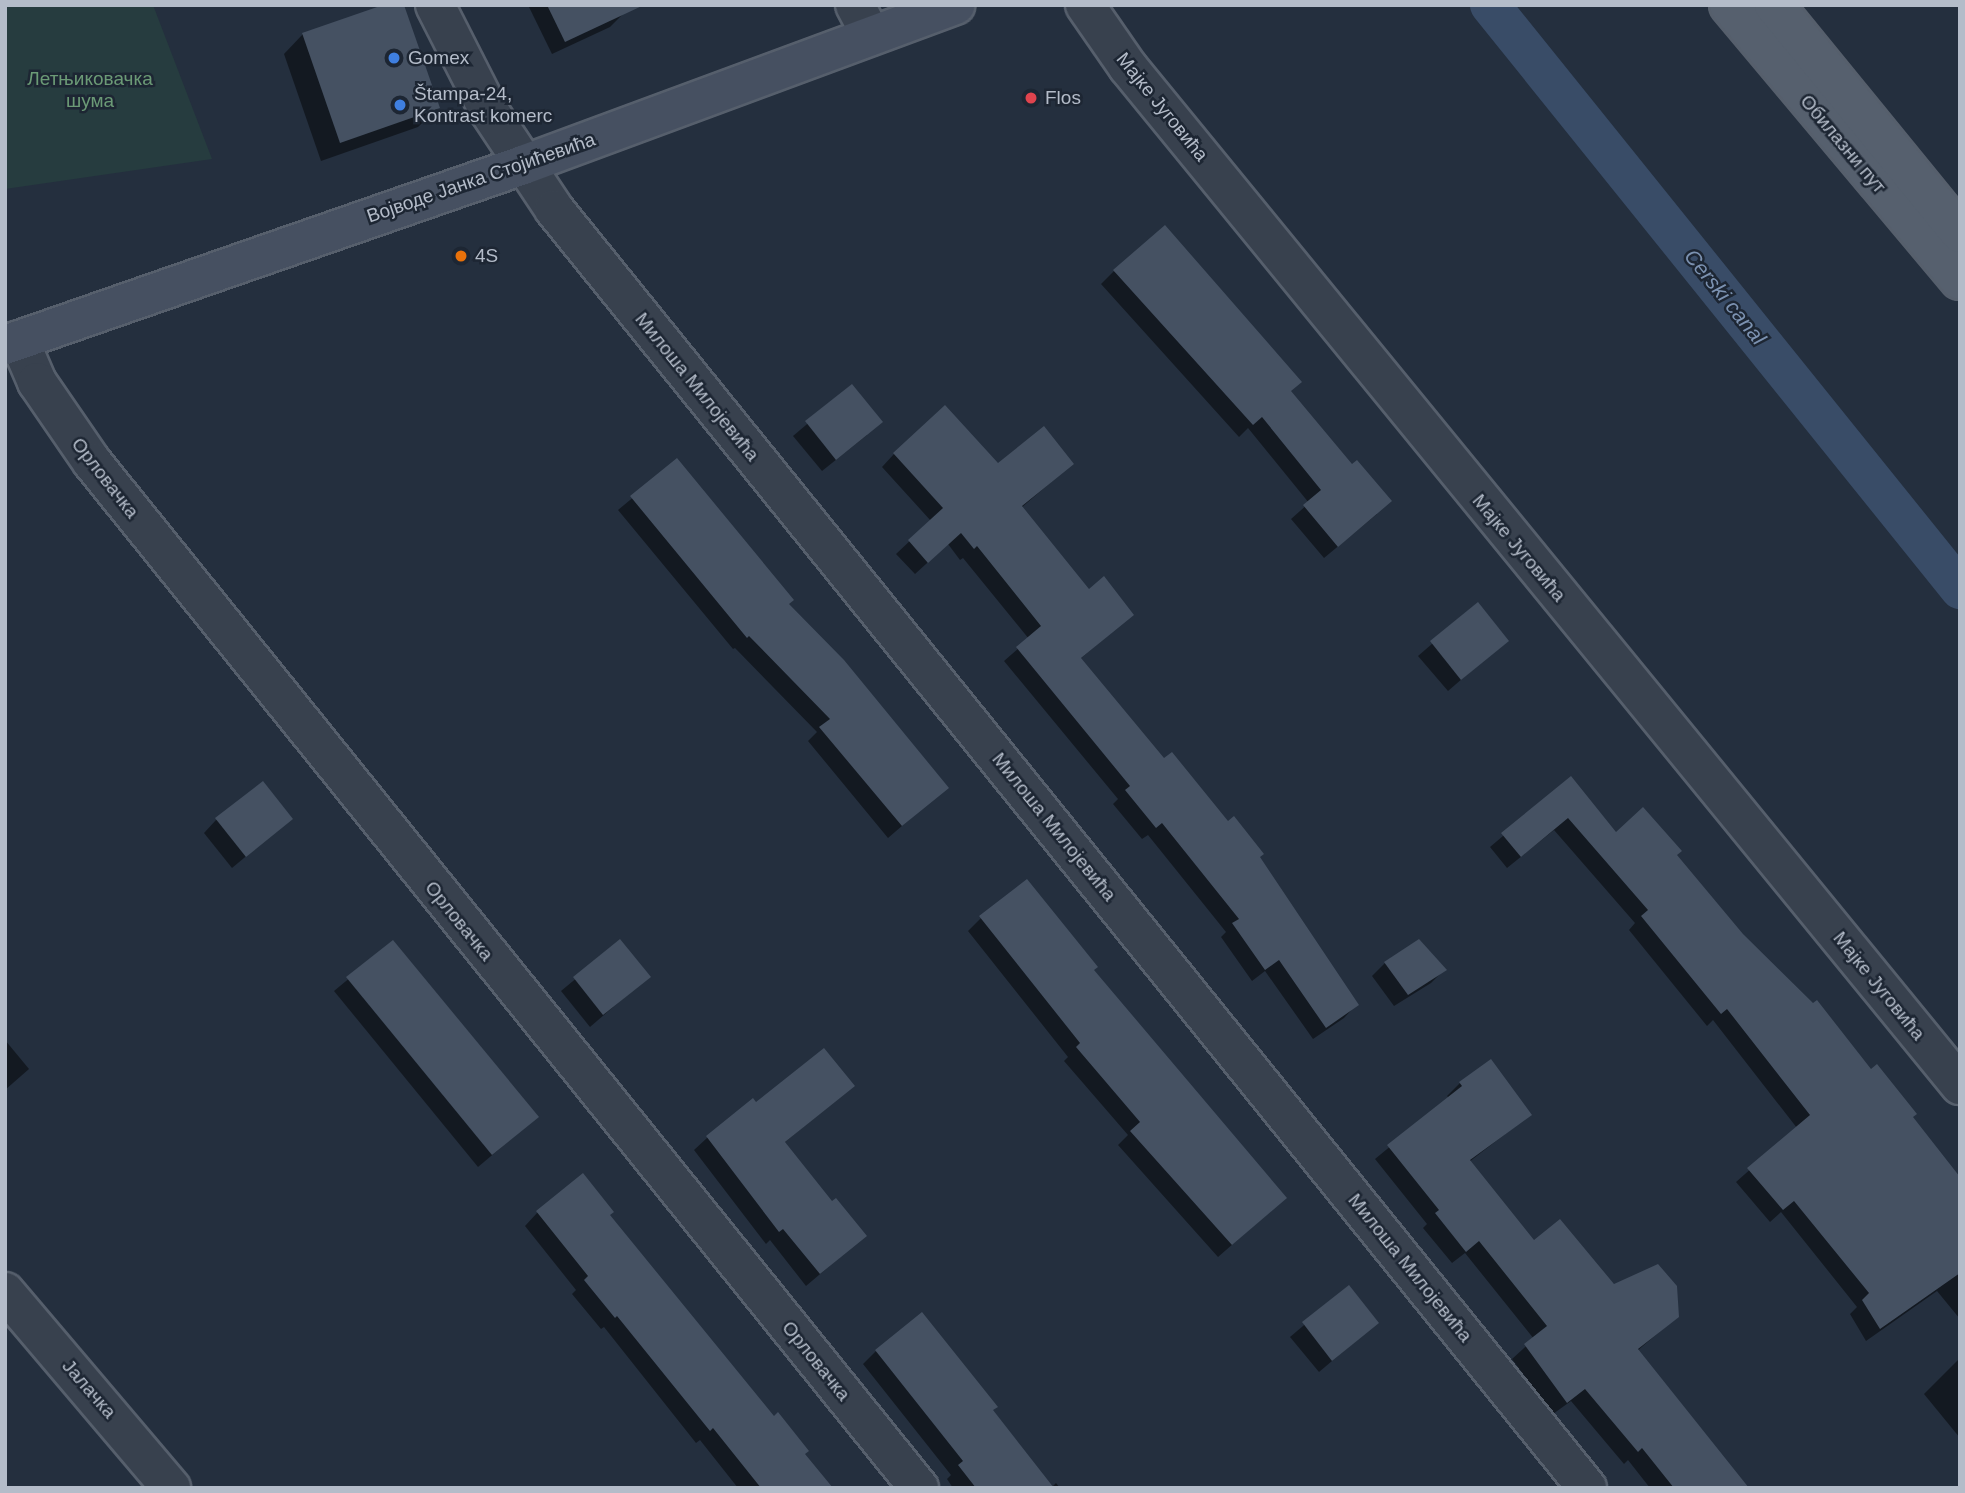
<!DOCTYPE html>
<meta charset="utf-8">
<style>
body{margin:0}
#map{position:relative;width:1965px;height:1493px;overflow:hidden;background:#242f3e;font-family:Helvetica,sans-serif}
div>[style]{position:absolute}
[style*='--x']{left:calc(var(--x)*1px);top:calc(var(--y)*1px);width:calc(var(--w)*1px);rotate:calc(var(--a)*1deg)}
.green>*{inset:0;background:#263c3f}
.shadow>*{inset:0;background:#0007}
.canal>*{height:40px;margin:-20px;padding:0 20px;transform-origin:20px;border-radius:20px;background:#394c67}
.building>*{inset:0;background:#455162}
.roads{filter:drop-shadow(2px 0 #565f6c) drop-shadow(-2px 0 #565f6c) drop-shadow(0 2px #565f6c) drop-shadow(0 -2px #565f6c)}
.street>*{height:38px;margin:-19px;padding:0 19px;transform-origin:19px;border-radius:19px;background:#38414e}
.secondary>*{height:38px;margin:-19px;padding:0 19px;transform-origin:19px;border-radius:19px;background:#465061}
.primary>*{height:38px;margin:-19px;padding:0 19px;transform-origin:19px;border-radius:19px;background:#56606e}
.dots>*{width:19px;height:19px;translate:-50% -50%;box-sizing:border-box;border:4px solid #1d2633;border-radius:50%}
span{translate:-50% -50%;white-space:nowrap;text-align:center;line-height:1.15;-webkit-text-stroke:5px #1d2633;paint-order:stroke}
.poi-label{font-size:19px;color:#b4bcc9}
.left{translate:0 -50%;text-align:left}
.park-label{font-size:19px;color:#6b9a76}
.street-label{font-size:19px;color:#b4bcc9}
.water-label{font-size:21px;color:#7c92b1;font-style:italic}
.frame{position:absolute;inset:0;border:7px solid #b4bcc9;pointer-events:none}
</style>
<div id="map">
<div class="green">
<div style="clip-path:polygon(5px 5px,153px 5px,212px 159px,5px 189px)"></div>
</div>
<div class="shadow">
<div style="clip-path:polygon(528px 5px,618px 5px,623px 14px,610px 27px,552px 54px)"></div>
<div style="clip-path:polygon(303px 34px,438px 108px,418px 127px,321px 161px,284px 54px)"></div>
<div style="clip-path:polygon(1114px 271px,1290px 392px,1377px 514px,1324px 558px,1291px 519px,1309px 503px,1248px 428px,1239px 437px,1101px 284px)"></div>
<div style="clip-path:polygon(852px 386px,867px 435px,822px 471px,793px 436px)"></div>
<div style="clip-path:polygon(894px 454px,998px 465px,1072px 464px,1021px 508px,1088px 591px,1132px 615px,1080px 659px,1164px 760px,1259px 858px,1356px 1005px,1344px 1018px,1313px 1039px,1265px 971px,1252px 981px,1221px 937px,1226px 932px,1148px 835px,1142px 839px,1113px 804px,1118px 799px,1004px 661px,1029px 639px,963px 558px,960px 560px,948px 544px,915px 574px,896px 554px,931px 521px,882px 467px)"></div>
<div style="clip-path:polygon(677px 461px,787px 604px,946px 788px,888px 838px,808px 741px,817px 732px,735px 648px,733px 649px,618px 510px)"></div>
<div style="clip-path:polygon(1477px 605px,1507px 640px,1448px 691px,1418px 656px)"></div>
<div style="clip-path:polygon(1570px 779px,1616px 834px,1675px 855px,1741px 935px,1871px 1072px,1960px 1180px,1960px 1319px,1937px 1291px,1866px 1341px,1850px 1314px,1857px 1307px,1781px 1212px,1770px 1222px,1736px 1182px,1797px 1128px,1713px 1020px,1707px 1026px,1629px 930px,1635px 923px,1554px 830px,1507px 868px,1490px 847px)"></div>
<div style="clip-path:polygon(291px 819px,232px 868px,204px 833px,216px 820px)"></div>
<div style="clip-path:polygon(981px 918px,1092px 971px,1272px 1210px,1218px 1257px,1118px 1145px,1128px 1135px,1064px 1061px,1068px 1057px,968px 931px)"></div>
<div style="clip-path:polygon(393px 942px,537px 1117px,478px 1167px,334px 991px)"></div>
<div style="clip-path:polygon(620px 942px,648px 977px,590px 1027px,561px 991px)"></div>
<div style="clip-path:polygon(1385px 963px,1444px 970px,1431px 983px,1394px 1006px,1372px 976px)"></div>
<div style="clip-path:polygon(5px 1040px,29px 1069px,5px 1090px)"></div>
<div style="clip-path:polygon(1490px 1062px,1530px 1115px,1469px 1162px,1533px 1242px,1677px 1317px,1637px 1351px,1746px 1488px,1650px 1488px,1628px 1460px,1624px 1464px,1571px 1401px,1553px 1414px,1512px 1359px,1534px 1339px,1465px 1253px,1452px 1263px,1423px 1228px,1427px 1224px,1375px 1159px,1449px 1098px,1447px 1096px,1460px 1083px)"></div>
<div style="clip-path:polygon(852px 1086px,784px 1143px,832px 1204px,865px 1236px,806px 1286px,770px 1240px,766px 1244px,694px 1150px,707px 1138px,756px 1105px)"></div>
<div style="clip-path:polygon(537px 1213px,608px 1216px,831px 1488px,738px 1488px,700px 1440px,696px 1443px,604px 1327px,601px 1329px,572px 1294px,576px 1290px,525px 1226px)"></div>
<div style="clip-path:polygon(1349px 1287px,1377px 1323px,1319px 1372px,1290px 1337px)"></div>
<div style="clip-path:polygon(876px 1351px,991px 1411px,1051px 1488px,1056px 1483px,1060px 1488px,953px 1488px,947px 1479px,951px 1475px,863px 1364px)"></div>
<div style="clip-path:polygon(1960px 1358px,1960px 1438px,1924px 1394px)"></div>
</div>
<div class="canal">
<div style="--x:1490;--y:5;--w:750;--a:51.17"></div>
</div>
<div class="building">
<div style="clip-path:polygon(383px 5px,404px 5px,440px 108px,340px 143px,302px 33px)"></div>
<div style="clip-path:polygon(547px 5px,644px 5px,565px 42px)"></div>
<div style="clip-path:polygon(1165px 225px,1302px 382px,1291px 391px,1352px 464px,1357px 460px,1392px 501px,1338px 547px,1303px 505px,1321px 490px,1262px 417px,1253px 425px,1113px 270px)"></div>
<div style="clip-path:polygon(852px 384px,883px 422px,836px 460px,805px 421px)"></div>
<div style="clip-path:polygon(945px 405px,998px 463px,1044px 426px,1074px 464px,1022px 506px,1089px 589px,1104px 576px,1134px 615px,1081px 658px,1164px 758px,1172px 752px,1228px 821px,1234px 816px,1264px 854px,1260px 857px,1359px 1005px,1326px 1028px,1279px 960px,1265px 970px,1232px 923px,1239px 919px,1162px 823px,1156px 828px,1125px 790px,1130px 786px,1016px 647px,1041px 626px,977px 546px,974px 549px,961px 533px,928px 563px,908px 540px,943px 508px,893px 453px)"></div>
<div style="clip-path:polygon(677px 458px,794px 600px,789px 604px,844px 660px,949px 788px,902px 826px,819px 727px,830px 719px,749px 636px,747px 638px,630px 496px)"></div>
<div style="clip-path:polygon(1478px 602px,1509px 641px,1461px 680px,1430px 641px)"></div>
<div style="clip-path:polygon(1571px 776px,1616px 832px,1643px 807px,1682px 851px,1677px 855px,1743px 934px,1813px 1003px,1817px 1000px,1871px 1069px,1877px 1064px,1917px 1114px,1913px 1117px,1960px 1177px,1960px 1273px,1880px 1329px,1862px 1300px,1869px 1293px,1794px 1201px,1783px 1210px,1747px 1168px,1810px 1115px,1727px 1009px,1721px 1014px,1641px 916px,1648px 910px,1568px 818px,1521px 857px,1501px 833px)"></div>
<div style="clip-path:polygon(263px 781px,293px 819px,246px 857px,215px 818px)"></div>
<div style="clip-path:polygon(1027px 879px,1098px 967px,1094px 970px,1287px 1198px,1232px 1245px,1130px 1131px,1140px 1122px,1076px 1047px,1080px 1043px,979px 916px)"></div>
<div style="clip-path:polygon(620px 939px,651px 977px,603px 1015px,573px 977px)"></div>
<div style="clip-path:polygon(1419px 939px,1447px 970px,1408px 995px,1384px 962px)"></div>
<div style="clip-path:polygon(393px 940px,539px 1117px,492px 1155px,346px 977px)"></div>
<div style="clip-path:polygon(824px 1048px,855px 1086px,785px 1142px,832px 1201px,836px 1198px,867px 1236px,820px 1274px,783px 1229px,779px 1232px,706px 1136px,753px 1098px,756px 1102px)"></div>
<div style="clip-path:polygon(1491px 1059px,1532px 1115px,1470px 1160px,1534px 1240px,1560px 1219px,1614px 1284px,1658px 1264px,1677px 1286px,1679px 1317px,1638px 1349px,1749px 1488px,1674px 1488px,1642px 1448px,1638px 1452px,1585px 1389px,1567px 1403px,1524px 1344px,1547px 1326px,1479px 1241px,1466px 1252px,1435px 1213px,1439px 1210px,1387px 1145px,1462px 1086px,1459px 1082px)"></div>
<div style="clip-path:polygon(583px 1173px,614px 1212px,610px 1215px,774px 1416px,778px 1412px,809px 1451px,805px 1454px,833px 1488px,761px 1488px,713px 1428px,710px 1431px,617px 1316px,615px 1318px,584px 1280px,588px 1276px,536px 1211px)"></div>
<div style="clip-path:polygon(1349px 1285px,1379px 1323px,1332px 1361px,1302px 1322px)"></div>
<div style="clip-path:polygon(922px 1312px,998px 1407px,993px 1410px,1054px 1488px,976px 1488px,958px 1465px,963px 1461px,875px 1350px)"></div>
</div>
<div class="roads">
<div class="street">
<div style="--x:435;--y:5;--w:119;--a:63"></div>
<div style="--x:489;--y:111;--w:118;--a:56.4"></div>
<div style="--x:554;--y:209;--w:1644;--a:51.07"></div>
<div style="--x:855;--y:5;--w:34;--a:62"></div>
<div style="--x:1085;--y:5;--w:75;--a:55.3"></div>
<div style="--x:1128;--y:67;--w:1315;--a:50.74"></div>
<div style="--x:19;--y:340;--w:46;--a:66.8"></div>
<div style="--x:37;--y:382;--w:97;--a:55.5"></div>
<div style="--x:92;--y:462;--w:1318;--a:51.13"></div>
<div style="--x:5;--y:1292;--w:257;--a:49.7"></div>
</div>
<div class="secondary">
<div style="--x:5;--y:345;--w:548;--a:-19.16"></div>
<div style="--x:523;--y:165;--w:461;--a:-20.3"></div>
</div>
<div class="primary">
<div style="--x:1729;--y:5;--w:359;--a:50"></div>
<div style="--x:1774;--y:5;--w:294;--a:50.8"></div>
</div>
</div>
<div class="dots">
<div style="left:394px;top:58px;background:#3f7fe0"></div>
<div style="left:1031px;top:98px;background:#e0444e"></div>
<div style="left:400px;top:105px;background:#3f7fe0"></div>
<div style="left:461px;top:256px;background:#e8710a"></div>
</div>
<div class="poi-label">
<span class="left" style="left:408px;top:58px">Gomex</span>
<span class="left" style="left:414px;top:105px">Štampa-24,<br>Kontrast komerc</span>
<span class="left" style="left:1045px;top:98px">Flos</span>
<span class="left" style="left:475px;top:256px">4S</span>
</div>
<div class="park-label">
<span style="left:90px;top:90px">Летњиковачка<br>шума</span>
</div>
<div class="street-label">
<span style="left:1162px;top:107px;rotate:51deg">Мајке Југовића</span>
<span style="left:1843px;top:144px;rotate:50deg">Обилазни пут</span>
<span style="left:481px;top:178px;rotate:-19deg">Војводе Јанка Стојићевића</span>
<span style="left:697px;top:387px;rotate:51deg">Милоша Милојевића</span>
<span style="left:105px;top:478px;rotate:52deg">Орловачка</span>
<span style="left:1519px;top:548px;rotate:50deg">Мајке Југовића</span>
<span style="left:1054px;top:827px;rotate:51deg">Милоша Милојевића</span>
<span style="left:459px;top:921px;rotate:51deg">Орловачка</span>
<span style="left:1879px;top:986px;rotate:51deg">Мајке Југовића</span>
<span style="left:1410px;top:1268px;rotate:51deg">Милоша Милојевића</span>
<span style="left:816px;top:1361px;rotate:51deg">Орловачка</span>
<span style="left:89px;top:1389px;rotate:49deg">Јалачка</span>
</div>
<div class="water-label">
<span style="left:1725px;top:297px;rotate:51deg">Cerski canal</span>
</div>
<div class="frame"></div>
</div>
